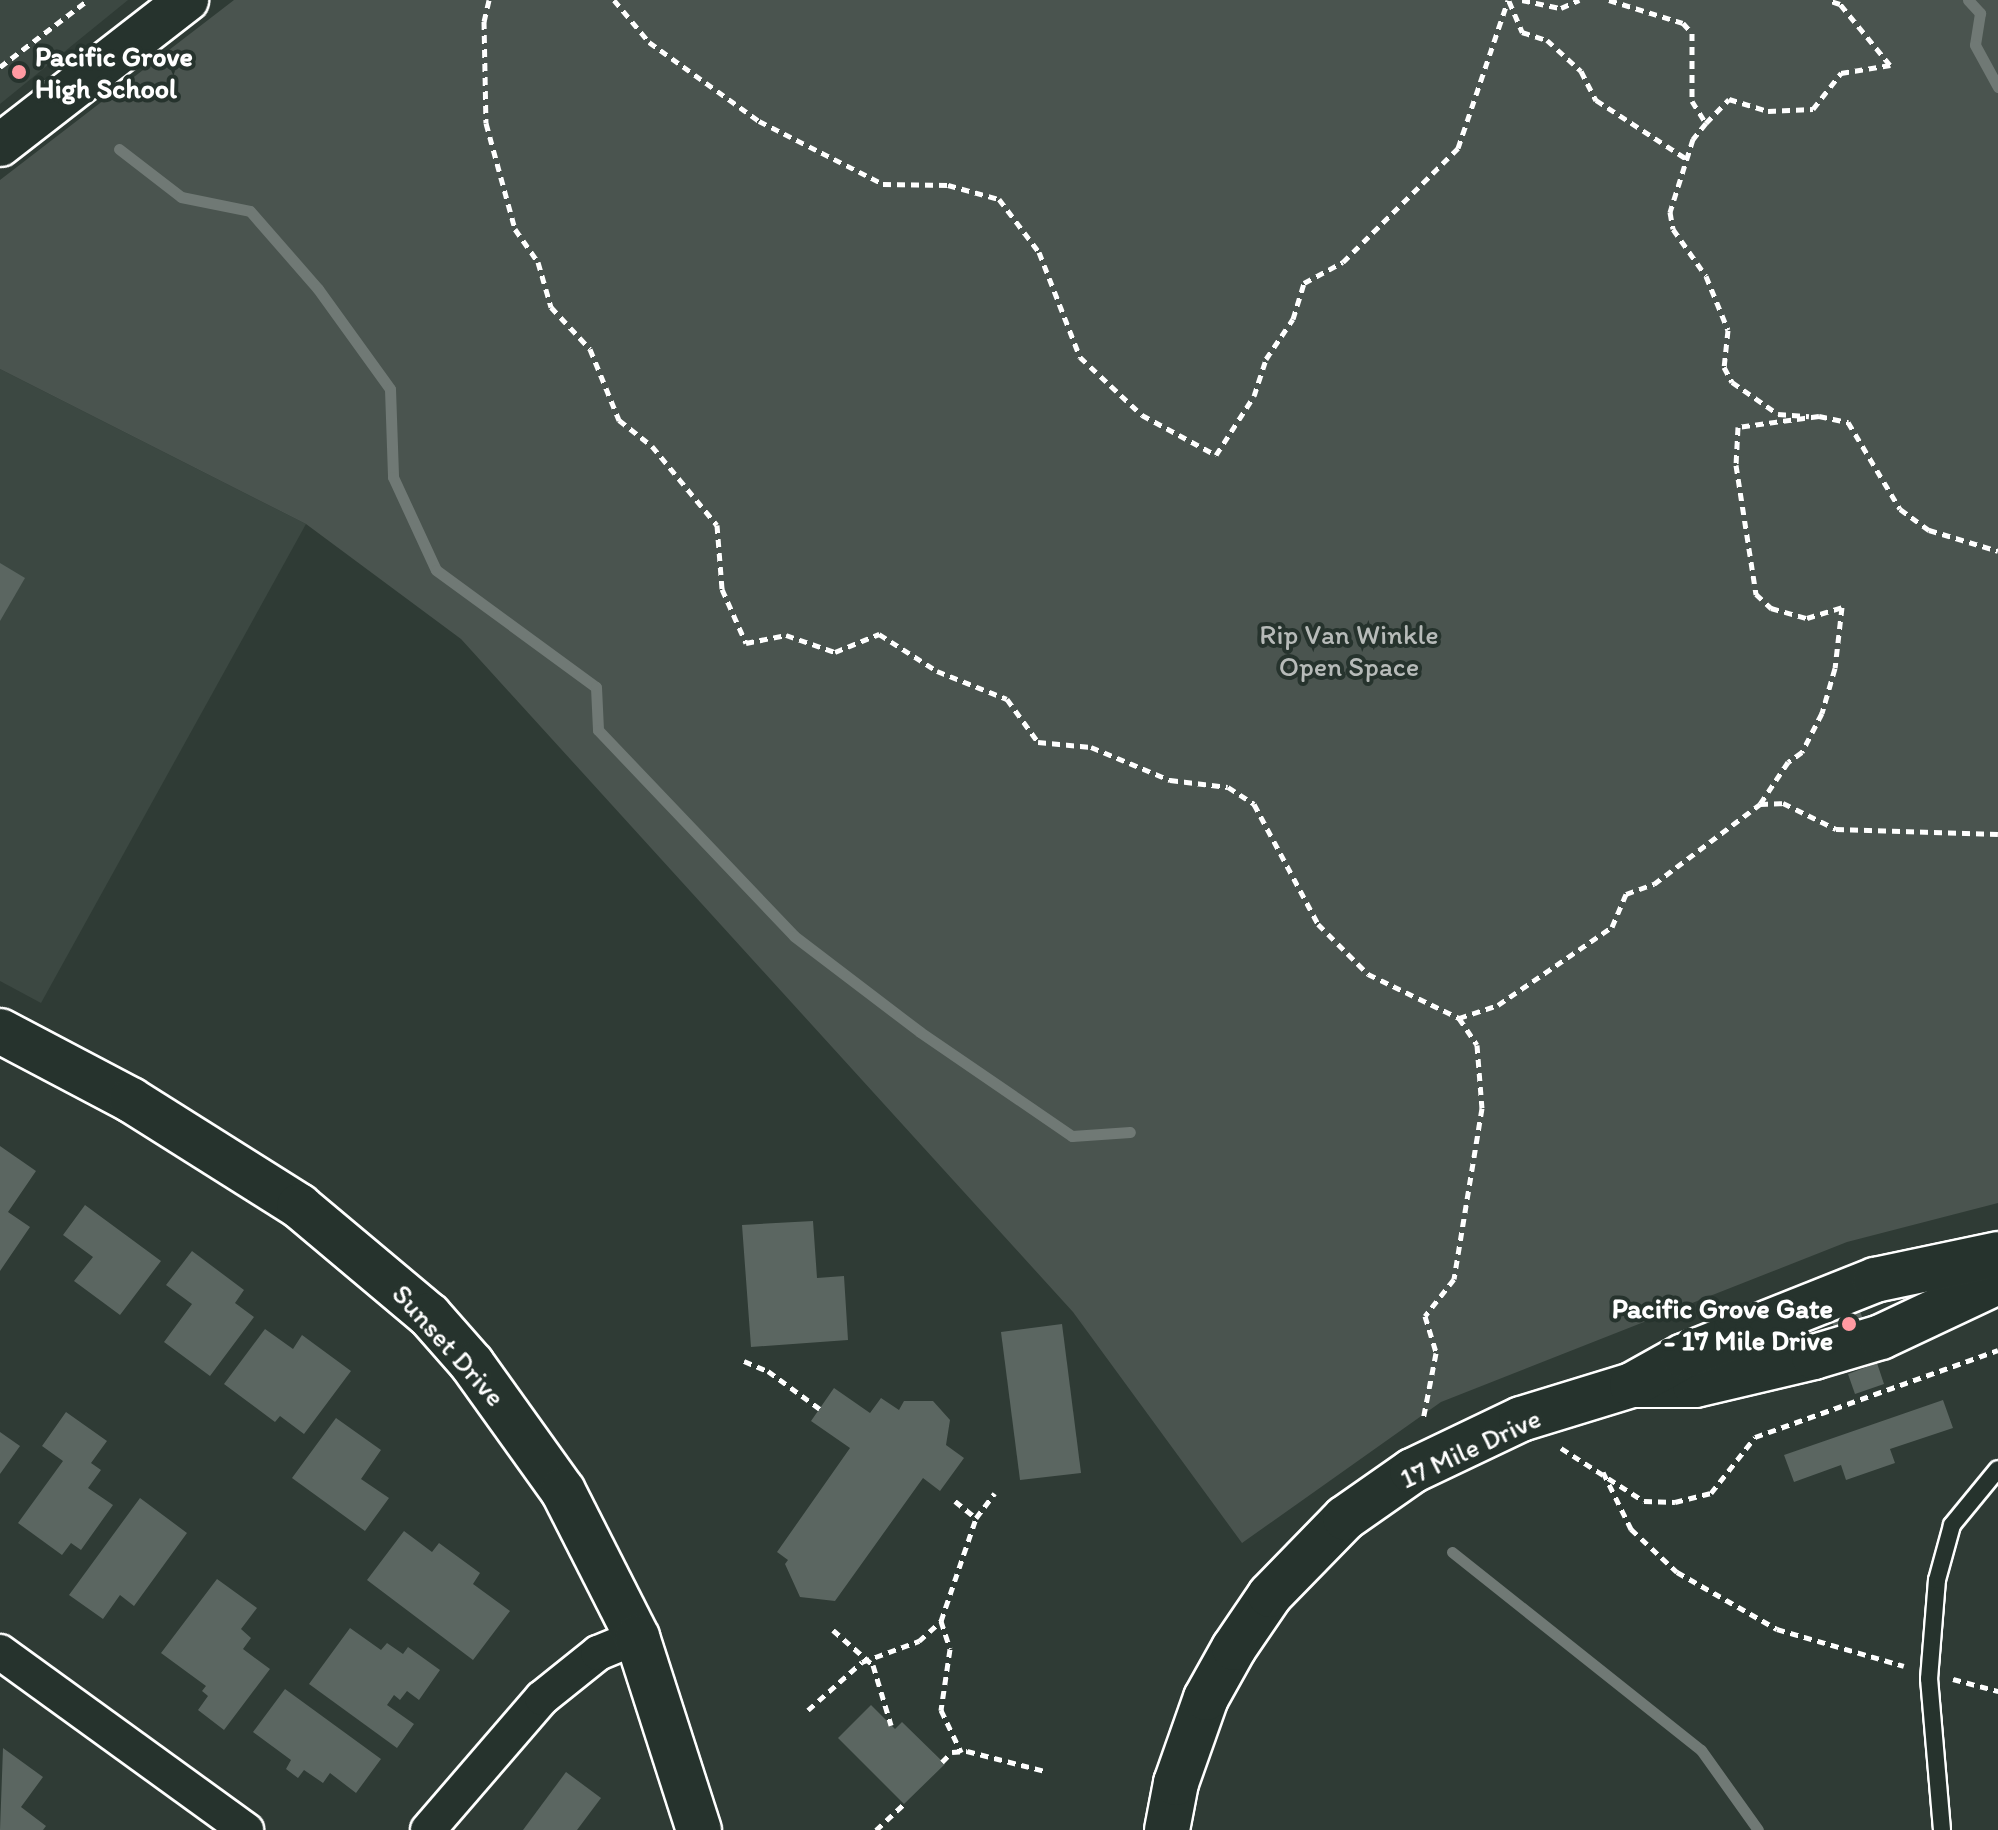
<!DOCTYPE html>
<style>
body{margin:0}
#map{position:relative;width:1998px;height:1830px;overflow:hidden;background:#2f3b35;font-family:Itim,sans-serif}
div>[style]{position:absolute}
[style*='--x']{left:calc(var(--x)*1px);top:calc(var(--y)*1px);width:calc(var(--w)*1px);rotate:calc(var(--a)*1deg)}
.built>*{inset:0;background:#3c4842}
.green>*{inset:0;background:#4a544f}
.stream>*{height:11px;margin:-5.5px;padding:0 5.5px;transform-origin:5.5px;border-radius:5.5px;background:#707975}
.building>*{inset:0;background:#5b6661}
.path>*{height:5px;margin-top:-2.5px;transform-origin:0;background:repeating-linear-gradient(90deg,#fff 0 8px,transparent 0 14px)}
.roads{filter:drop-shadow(2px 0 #fff) drop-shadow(-2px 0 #fff) drop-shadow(0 2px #fff) drop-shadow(0 -2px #fff)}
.service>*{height:16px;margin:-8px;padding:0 8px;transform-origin:8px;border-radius:8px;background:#26332d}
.minor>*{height:34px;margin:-17px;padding:0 17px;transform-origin:17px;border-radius:17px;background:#26332d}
.tertiary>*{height:42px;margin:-21px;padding:0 21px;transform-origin:21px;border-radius:21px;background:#26332d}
.secondary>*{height:44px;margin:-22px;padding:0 22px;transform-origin:22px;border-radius:22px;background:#26332d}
.dots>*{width:22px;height:22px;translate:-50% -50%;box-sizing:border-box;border:4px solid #26332d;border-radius:50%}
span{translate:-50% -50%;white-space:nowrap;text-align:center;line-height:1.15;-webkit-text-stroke:8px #26332d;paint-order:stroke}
.poi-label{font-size:28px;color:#fff;font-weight:700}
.left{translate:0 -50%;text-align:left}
.right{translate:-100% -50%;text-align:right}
.park-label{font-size:28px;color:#b7bbb9}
.street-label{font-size:28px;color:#fff}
</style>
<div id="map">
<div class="built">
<div style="clip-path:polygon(0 0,128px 0,0 104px)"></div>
<div style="clip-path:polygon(0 369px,306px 524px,41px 1003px,0 981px)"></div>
</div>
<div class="green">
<div style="clip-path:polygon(234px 0,1998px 0,1998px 1203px,1847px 1242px,1441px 1402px,1242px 1543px,1073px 1312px,461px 639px,306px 524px,0 369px,0 180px)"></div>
</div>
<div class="stream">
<div style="--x:1968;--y:0;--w:18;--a:47"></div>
<div style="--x:1980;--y:13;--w:32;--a:99"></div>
<div style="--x:1975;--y:45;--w:48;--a:61.3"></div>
<div style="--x:119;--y:149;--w:78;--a:37.7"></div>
<div style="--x:181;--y:197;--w:70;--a:11.5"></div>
<div style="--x:250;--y:211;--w:103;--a:48.9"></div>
<div style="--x:318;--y:289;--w:123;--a:54.2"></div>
<div style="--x:390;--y:389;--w:88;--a:88"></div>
<div style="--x:393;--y:477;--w:102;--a:65.2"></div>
<div style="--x:436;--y:570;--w:198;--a:36.2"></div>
<div style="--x:596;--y:687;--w:43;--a:87.3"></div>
<div style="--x:598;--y:730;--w:284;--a:46.4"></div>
<div style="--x:794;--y:936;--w:158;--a:37.3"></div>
<div style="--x:920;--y:1032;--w:184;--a:34.4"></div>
<div style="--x:1072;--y:1136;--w:58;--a:-3.9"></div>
<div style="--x:1452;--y:1552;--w:318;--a:38.5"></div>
<div style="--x:1701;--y:1750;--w:98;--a:54.5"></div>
</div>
<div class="building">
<div style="clip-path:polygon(0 563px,25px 578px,0 621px)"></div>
<div style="clip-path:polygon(0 1146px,36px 1171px,8px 1212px,30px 1227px,0 1271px)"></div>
<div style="clip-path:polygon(85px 1205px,161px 1261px,120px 1315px,74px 1281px,93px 1257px,63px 1235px)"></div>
<div style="clip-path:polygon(813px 1221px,817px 1278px,844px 1276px,848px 1340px,751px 1347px,742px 1225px)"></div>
<div style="clip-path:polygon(192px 1251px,244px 1290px,235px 1303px,254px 1317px,210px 1376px,164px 1342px,192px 1304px,166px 1285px)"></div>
<div style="clip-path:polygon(1859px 1309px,1867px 1329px,1838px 1339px,1831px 1319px)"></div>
<div style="clip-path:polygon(1062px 1324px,1081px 1473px,1020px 1480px,1001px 1332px)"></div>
<div style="clip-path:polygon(265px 1329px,293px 1349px,302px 1335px,351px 1371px,304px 1434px,280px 1416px,275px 1422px,224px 1384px)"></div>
<div style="clip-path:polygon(1877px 1363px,1884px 1384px,1855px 1394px,1848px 1374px)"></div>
<div style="clip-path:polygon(834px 1388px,870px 1413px,881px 1398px,899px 1410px,904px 1401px,933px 1401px,950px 1420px,946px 1445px,964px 1458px,940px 1491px,923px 1478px,835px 1601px,800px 1597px,785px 1564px,788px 1560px,777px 1552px,850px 1448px,811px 1421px)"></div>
<div style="clip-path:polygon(1943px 1400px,1953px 1428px,1890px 1449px,1895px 1463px,1846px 1480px,1841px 1465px,1794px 1482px,1784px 1455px)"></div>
<div style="clip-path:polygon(66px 1412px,107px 1441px,91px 1463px,101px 1470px,88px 1488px,113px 1505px,81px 1550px,71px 1543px,62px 1555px,18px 1523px,63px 1461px,42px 1446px)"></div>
<div style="clip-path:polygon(336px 1418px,381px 1450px,361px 1479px,389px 1498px,365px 1531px,292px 1478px)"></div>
<div style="clip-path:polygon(0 1432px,20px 1446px,0 1474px)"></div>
<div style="clip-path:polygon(140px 1498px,187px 1533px,134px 1606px,120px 1595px,103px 1619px,69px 1595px)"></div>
<div style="clip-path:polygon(404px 1531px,432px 1552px,439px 1543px,480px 1573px,473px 1584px,510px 1611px,473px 1660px,367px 1580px)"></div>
<div style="clip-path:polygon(217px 1579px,257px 1608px,241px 1629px,251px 1638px,243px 1649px,270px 1669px,224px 1730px,198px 1710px,208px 1696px,202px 1691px,206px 1686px,161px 1653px)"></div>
<div style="clip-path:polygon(350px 1628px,381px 1650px,387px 1643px,403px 1654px,408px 1647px,440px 1670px,419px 1700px,407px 1691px,400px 1700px,394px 1695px,387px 1705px,414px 1724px,397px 1748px,309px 1684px)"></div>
<div style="clip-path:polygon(285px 1689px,381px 1759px,356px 1793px,330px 1773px,323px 1783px,304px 1770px,298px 1778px,286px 1769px,291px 1760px,253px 1732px)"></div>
<div style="clip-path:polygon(871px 1705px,895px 1729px,902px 1722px,945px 1764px,904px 1804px,838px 1738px)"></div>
<div style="clip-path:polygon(3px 1748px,43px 1777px,21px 1807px,46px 1826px,43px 1830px,0 1830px)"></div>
<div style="clip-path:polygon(566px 1772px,601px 1798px,577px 1830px,523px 1830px)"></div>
</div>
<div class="path">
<div style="--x:489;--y:0;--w:22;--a:103"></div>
<div style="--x:484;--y:21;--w:102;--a:88.9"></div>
<div style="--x:486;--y:123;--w:110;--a:74.7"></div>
<div style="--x:515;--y:229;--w:40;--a:55.1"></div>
<div style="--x:538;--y:262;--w:47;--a:73.9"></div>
<div style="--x:551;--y:307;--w:57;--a:47.1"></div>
<div style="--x:590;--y:349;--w:77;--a:67.8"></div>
<div style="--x:619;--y:420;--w:42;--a:38.2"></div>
<div style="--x:652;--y:446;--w:102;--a:50.6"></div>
<div style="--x:717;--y:525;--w:64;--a:85.5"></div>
<div style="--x:722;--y:589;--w:59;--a:66"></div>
<div style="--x:746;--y:643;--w:41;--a:-11.3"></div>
<div style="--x:786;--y:635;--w:52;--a:19.1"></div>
<div style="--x:835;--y:652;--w:48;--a:-22.2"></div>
<div style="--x:879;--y:634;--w:69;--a:32.5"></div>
<div style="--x:937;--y:671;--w:75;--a:21.8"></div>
<div style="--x:1007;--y:699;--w:53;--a:54.2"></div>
<div style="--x:1038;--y:742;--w:53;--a:5.4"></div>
<div style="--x:1091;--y:747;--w:86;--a:22.7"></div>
<div style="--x:1170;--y:780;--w:58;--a:6.9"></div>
<div style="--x:1228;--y:787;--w:31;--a:33"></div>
<div style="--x:1254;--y:804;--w:136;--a:61.9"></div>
<div style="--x:1318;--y:924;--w:71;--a:45"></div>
<div style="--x:1368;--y:974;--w:101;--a:25.8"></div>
<div style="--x:1459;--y:1018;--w:32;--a:56"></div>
<div style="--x:1477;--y:1045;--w:63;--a:85.5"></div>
<div style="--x:1482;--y:1108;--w:173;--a:99.3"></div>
<div style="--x:1454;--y:1279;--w:47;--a:128.1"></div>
<div style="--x:1425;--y:1316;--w:39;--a:73"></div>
<div style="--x:1436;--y:1353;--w:68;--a:101"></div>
<div style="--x:614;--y:0;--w:55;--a:50.2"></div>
<div style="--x:649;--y:42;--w:135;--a:35.7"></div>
<div style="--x:759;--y:121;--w:139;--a:26.9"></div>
<div style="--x:883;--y:184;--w:65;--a:0.9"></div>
<div style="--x:948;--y:185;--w:53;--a:15.4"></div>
<div style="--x:999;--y:199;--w:66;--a:53"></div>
<div style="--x:1039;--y:252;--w:113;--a:68.7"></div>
<div style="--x:1080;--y:357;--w:85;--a:43.1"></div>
<div style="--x:1142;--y:415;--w:84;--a:28.4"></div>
<div style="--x:1216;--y:455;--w:70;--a:-57.2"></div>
<div style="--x:1254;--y:396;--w:39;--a:-72"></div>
<div style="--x:1266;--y:359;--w:48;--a:-56"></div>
<div style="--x:1293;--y:319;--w:38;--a:-73"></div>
<div style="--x:1304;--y:283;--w:44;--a:-28.3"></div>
<div style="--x:1343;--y:262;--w:162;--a:-44.7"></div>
<div style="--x:1458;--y:148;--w:156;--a:-71.3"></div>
<div style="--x:1522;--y:0;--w:40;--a:12"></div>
<div style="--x:1561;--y:8;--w:20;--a:-24"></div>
<div style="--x:1609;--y:0;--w:77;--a:17.3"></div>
<div style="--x:1683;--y:23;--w:13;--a:48"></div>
<div style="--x:1692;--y:33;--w:68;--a:90"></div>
<div style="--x:1692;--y:101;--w:26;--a:58"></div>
<div style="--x:1706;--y:123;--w:21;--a:129"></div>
<div style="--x:1693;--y:139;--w:77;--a:107.5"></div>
<div style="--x:1670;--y:212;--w:17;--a:80"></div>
<div style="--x:1673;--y:229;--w:57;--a:54.9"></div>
<div style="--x:1706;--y:276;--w:58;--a:67.8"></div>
<div style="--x:1728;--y:330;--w:37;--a:96"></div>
<div style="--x:1724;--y:367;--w:17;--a:62"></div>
<div style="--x:1732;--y:382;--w:56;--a:34.8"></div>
<div style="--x:1778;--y:414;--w:31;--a:4"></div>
<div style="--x:1509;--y:1;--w:34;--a:67"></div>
<div style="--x:1522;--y:32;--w:26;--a:18"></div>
<div style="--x:1547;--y:40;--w:46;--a:42.4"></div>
<div style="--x:1581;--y:71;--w:33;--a:63"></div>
<div style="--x:1596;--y:100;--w:108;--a:33"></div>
<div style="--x:0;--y:67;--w:111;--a:-37.3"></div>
<div style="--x:1706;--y:123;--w:33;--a:-46"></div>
<div style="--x:1729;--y:99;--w:41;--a:17.1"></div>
<div style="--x:1768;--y:111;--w:45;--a:-2.5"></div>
<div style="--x:1813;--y:109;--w:46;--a:-52.1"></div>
<div style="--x:1841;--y:73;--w:50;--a:-9.3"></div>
<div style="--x:1890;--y:65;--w:79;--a:-129.3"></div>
<div style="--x:1840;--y:4;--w:13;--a:-162"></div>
<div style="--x:1819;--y:416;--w:82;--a:172.3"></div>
<div style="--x:1738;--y:427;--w:38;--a:93"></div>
<div style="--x:1736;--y:465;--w:131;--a:81.2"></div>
<div style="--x:1756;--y:594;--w:21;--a:43"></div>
<div style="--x:1771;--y:608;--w:37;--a:16"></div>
<div style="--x:1807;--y:618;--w:37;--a:-17"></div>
<div style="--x:1842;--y:607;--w:61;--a:96.5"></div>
<div style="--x:1835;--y:668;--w:47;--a:106.1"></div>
<div style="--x:1822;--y:713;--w:44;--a:117.1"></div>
<div style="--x:1802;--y:752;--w:17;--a:144"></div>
<div style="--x:1788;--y:762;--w:50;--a:123.7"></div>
<div style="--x:1760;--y:804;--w:23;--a:-2"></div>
<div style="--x:1783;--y:803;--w:59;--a:26.1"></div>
<div style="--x:1836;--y:829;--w:162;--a:1.8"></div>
<div style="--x:1819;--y:416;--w:30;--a:12"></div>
<div style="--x:1848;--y:422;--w:101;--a:59.1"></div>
<div style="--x:1900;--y:509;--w:36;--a:36"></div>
<div style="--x:1929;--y:530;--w:72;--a:16.9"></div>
<div style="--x:1459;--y:1018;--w:41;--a:-18.4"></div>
<div style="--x:1498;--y:1005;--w:138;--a:-34.4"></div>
<div style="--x:1612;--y:927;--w:36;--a:-67"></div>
<div style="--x:1626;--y:894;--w:30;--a:-20"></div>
<div style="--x:1654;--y:884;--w:133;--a:-37"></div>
<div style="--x:744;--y:1361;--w:26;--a:23"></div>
<div style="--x:768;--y:1371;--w:64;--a:36.2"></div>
<div style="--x:1561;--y:1448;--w:98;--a:32.6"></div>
<div style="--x:1644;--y:1501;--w:31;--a:2"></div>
<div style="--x:1675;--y:1502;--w:37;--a:-14"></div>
<div style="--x:1711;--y:1493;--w:71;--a:-51.8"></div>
<div style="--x:1755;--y:1437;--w:258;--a:-19.7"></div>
<div style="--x:1603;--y:1472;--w:64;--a:63.8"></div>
<div style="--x:1631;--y:1529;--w:63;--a:43.1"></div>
<div style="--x:1677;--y:1572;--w:115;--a:29.7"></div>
<div style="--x:1777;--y:1629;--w:132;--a:16.2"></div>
<div style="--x:955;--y:1501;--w:27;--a:39"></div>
<div style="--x:941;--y:1621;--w:109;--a:-71.2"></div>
<div style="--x:976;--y:1518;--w:31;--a:-53"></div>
<div style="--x:833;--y:1630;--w:53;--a:41.2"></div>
<div style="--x:873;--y:1665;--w:63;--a:73.3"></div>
<div style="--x:1953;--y:1679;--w:47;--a:14.9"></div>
<div style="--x:808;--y:1710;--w:72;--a:-41.6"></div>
<div style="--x:862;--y:1662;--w:61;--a:-20.2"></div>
<div style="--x:919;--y:1641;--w:30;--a:-42"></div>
<div style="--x:941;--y:1621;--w:29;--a:72"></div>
<div style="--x:950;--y:1649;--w:62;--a:98.4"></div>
<div style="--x:941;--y:1710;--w:47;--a:64.5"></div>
<div style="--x:942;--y:1762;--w:14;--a:-45"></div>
<div style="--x:952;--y:1752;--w:15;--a:-4"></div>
<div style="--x:967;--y:1751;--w:81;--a:14.4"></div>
<div style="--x:876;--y:1830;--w:38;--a:-43"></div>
</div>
<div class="roads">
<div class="service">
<div style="--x:1942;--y:1830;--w:152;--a:-94.9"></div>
<div style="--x:1929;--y:1679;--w:99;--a:-85.4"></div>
<div style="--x:1937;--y:1580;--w:57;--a:-74.7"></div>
<div style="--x:1952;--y:1525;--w:72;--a:-50.6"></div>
</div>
<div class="minor">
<div style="--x:0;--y:1652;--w:304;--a:35.9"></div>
<div style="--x:428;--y:1830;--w:174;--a:-49.2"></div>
<div style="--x:542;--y:1698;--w:72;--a:-38.8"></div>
<div style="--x:598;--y:1653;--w:42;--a:-22.3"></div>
</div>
<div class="tertiary">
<div style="--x:0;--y:145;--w:237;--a:-37.8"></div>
</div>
<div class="secondary">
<div style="--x:0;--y:1031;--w:148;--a:27.8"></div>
<div style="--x:131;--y:1100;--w:199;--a:32.2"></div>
<div style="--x:299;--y:1206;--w:170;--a:40"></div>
<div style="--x:429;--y:1315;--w:65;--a:48.7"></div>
<div style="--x:472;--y:1364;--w:156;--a:54.4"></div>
<div style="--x:563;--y:1491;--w:164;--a:63.1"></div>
<div style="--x:637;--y:1637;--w:203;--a:72.2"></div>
<div style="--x:1635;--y:1385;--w:60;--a:0"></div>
<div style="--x:1695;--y:1385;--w:122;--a:-13.2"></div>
<div style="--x:1814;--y:1357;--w:70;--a:-16.6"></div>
<div style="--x:1881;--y:1337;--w:129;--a:-25.2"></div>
<div style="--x:1167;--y:1830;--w:48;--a:-79.2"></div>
<div style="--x:1176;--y:1783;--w:90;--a:-70.6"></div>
<div style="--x:1206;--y:1698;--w:57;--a:-60.8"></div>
<div style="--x:1234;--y:1648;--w:64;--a:-55.8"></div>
<div style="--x:1270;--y:1595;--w:107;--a:-45.8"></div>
<div style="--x:1345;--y:1518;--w:82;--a:-35"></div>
<div style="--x:1412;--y:1471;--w:121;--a:-25.5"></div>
<div style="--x:1521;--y:1419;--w:116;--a:-17"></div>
<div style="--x:1632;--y:1385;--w:60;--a:-29.1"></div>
<div style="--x:1684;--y:1356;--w:206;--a:-21.7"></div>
<div style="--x:1875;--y:1280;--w:126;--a:-11.9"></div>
</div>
</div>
<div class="dots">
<div style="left:19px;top:72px;background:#ff9aa2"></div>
<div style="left:1849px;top:1324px;background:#ff9aa2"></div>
</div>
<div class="poi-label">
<span class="left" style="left:35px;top:72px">Pacific Grove<br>High School</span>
<span class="right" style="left:1833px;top:1324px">Pacific Grove Gate<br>- 17 Mile Drive</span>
</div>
<div class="park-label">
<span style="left:1349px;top:650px">Rip Van Winkle<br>Open Space</span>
</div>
<div class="street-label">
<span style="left:449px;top:1345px;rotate:48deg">Sunset Drive</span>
<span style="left:1470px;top:1448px;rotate:-25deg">17 Mile Drive</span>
</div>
</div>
